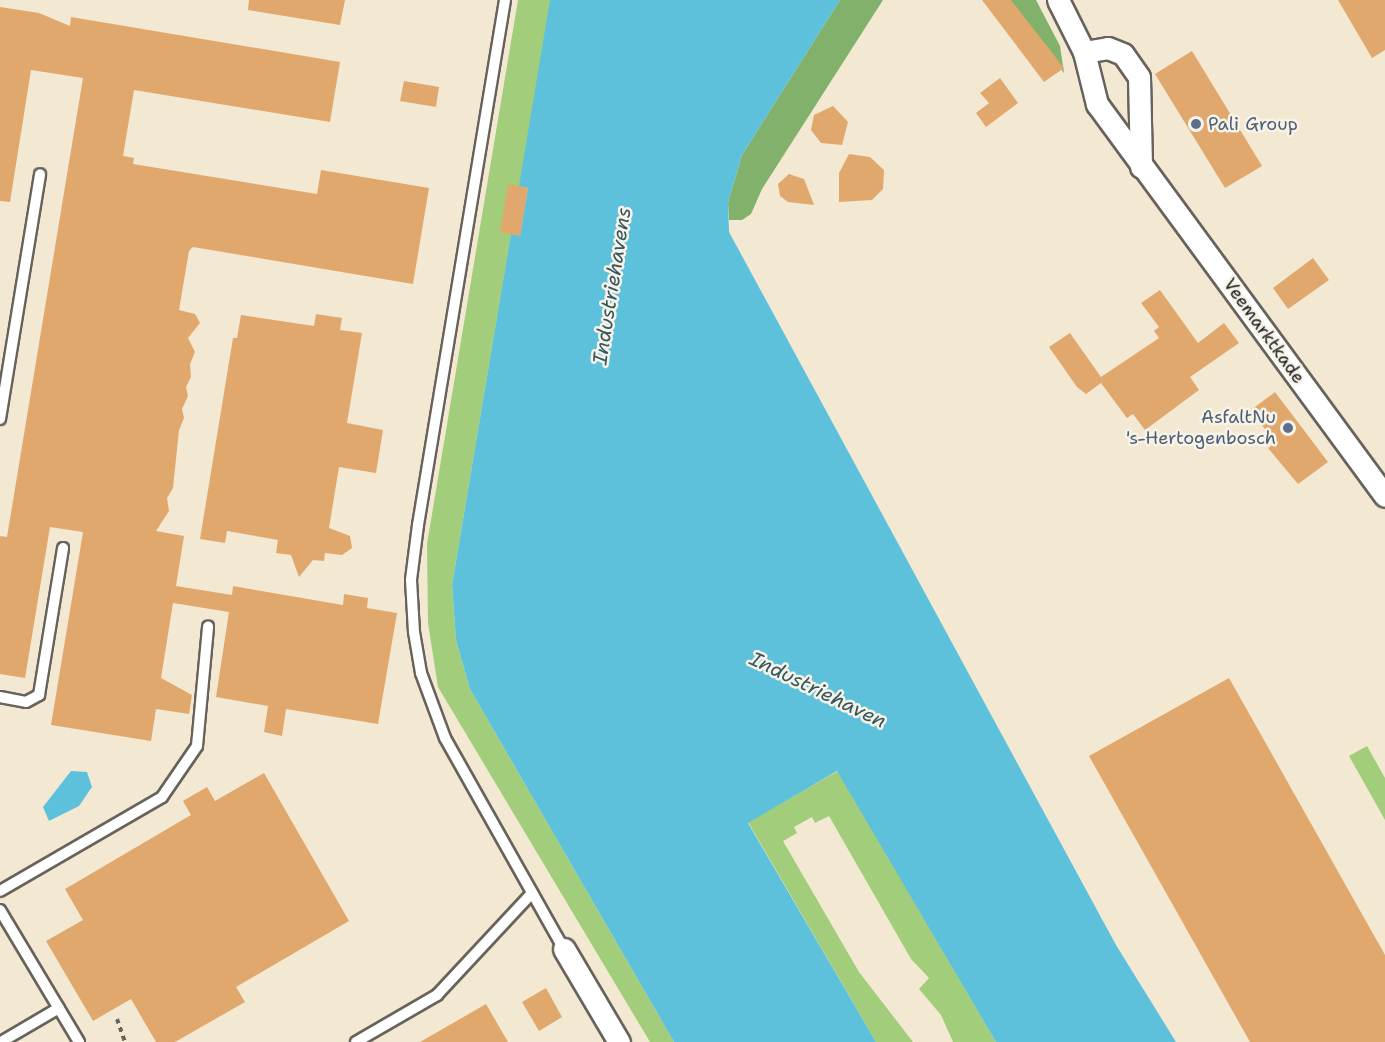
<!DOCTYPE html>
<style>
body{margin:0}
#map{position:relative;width:1385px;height:1042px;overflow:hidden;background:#f3e8d2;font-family:"Shantell Sans",sans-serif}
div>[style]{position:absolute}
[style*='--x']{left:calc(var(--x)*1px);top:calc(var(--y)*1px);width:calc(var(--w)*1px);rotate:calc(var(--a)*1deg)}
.green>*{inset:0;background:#a2ce7b}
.forest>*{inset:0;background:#81b16b}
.water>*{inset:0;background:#5dc1db}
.building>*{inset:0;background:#e1a86e}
.path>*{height:4px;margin-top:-2px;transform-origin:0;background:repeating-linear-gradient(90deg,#67635c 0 4.5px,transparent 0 9px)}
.roads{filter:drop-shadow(2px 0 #67635c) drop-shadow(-2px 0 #67635c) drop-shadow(0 2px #67635c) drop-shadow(0 -2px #67635c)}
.service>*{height:10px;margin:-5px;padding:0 5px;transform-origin:5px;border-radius:5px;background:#fff}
.minor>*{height:21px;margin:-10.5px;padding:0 10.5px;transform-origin:10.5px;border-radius:10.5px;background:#fff}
.dots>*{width:16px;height:16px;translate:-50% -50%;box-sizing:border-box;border:3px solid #f7f3e8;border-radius:50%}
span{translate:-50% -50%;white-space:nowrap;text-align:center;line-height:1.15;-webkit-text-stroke:5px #f7f3e8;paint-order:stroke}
.service-label{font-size:18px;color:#4e5e75}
.left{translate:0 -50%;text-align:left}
.right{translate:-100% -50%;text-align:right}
.street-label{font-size:18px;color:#1c1c1c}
.water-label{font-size:20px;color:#33565f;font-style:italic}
</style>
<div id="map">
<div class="green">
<div style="clip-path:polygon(518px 0,555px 0,520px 186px,528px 188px,520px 236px,511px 235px,452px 585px,456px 640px,470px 689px,674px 1042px,650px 1042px,438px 687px,428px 623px,427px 544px)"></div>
<div style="clip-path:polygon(1367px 746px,1385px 778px,1385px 820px,1349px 756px)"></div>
<div style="clip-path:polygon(838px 771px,996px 1042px,953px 1042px,941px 1015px,919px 989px,929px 978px,911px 959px,829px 816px,815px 823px,812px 817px,794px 827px,797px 833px,783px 841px,859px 972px,913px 1042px,876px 1042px,748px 822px)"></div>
</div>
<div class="forest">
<div style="clip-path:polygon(840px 0,883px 0,762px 189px,751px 214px,742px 220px,729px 220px,728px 202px,742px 155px)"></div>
<div style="clip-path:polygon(1007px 0,1036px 0,1060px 46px,1064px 73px)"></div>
</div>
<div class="water">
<div style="clip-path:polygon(550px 0,840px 0,742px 155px,728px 202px,729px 232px,1116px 945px,1176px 1042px,996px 1042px,837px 771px,748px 823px,876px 1042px,674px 1042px,470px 689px,456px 640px,452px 585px,511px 234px,520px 235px,528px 188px,519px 186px)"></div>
<div style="clip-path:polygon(71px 771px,87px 772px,92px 787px,79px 806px,49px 821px,43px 807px)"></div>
</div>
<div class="building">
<div style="clip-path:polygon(249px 0,345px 0,340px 25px,248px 10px)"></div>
<div style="clip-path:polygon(982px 0,1011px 0,1064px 68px,1044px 82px)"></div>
<div style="clip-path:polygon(1338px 0,1385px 0,1385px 50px,1372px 58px)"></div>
<div style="clip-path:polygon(0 7px,39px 13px,70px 26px,71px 17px,340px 62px,330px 122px,134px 90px,123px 156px,134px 158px,133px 164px,317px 194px,321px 170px,429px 188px,413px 284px,193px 247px,189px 251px,179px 310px,195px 314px,200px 323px,188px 338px,195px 352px,190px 364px,191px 377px,186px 387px,188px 396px,182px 409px,184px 418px,179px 430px,173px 488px,167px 498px,169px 511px,156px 531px,184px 536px,176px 586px,232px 595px,233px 586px,343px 605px,344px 594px,368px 598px,367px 608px,397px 613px,378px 724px,286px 709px,282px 736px,264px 732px,268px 706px,216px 697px,229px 612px,173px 603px,161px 678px,192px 695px,189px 714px,156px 709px,151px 741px,51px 725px,83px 532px,50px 527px,25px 678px,0 674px,0 536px,7px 537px,83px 78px,31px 70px,10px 202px,0 201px)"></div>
<div style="clip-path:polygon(1192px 51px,1262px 166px,1225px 188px,1155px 74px)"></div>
<div style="clip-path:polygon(1000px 78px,1018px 103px,986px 127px,976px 113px,989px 103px,980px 93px)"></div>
<div style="clip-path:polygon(404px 81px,439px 87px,436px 107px,400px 101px)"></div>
<div style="clip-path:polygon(833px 106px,848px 122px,842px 145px,821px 143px,811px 130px,814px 115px)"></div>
<div style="clip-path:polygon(849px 154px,870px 157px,884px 170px,883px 189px,872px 200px,839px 202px,839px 173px)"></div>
<div style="clip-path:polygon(789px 174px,804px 179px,814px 205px,788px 202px,780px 196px,778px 184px)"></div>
<div style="clip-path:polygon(508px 184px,528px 188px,520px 236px,500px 232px)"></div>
<div style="clip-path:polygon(1313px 258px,1329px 280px,1288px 309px,1273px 288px)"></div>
<div style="clip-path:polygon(1160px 290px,1198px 343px,1224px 323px,1239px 343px,1190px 377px,1199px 390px,1145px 430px,1133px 414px,1127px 418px,1101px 383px,1086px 394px,1077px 387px,1049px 347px,1070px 333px,1101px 377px,1159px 338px,1154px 331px,1159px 327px,1141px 303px)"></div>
<div style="clip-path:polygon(316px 314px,342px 318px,340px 330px,362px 333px,347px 423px,383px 430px,376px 473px,339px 467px,329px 528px,350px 536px,352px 548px,342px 555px,325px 553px,324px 561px,313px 560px,299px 577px,291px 555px,276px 553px,278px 540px,227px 531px,225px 543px,200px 539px,233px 338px,237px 338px,241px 315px,314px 326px)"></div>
<div style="clip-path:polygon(1275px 392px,1328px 462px,1298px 484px,1268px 448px,1275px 443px,1251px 410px)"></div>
<div style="clip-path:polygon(1229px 678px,1385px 955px,1385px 1042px,1250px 1042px,1089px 756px)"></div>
<div style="clip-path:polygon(264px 773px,349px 921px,236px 987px,245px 1002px,175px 1042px,156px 1042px,131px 999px,93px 1021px,46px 941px,83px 920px,65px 889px,191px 815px,183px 801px,207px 787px,215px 801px)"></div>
<div style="clip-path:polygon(546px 988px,562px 1017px,539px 1031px,522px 1002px)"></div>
<div style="clip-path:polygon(486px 1004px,508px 1042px,420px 1042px,460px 1019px)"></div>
</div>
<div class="path">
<div style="--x:117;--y:1019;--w:24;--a:71"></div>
</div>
<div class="roads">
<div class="service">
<div style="--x:505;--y:0;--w:532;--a:99.41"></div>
<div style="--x:418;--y:525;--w:55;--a:97.3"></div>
<div style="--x:411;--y:580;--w:52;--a:86.7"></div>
<div style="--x:414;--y:632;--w:42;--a:80.3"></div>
<div style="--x:421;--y:673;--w:69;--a:69.7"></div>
<div style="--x:445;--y:738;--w:242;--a:60.6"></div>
<div style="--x:0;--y:419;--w:248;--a:-80.7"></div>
<div style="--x:0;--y:697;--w:26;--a:11"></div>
<div style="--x:26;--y:702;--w:15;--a:-28"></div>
<div style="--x:39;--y:695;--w:149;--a:-80.7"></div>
<div style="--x:0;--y:891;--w:187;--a:-30.1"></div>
<div style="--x:162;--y:797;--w:62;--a:-55.5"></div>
<div style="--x:197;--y:746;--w:120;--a:-84.7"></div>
<div style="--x:0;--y:910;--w:154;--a:59.1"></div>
<div style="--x:1;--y:1042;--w:67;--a:-30.4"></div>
<div style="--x:356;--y:1042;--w:94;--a:-30.1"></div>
<div style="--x:437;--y:995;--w:139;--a:-47"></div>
</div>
<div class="minor">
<div style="--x:1058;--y:0;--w:58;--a:63.4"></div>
<div style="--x:1084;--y:52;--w:54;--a:76"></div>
<div style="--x:1097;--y:104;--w:486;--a:53.7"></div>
<div style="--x:1084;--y:52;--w:24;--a:-9"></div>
<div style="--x:1108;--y:48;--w:16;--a:22"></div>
<div style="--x:1123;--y:54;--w:28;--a:55"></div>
<div style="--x:1139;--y:77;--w:90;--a:88.7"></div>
<div style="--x:564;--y:949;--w:108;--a:59.4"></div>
</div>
</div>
<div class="dots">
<div style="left:1196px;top:124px;background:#5c6f8a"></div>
<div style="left:1288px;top:428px;background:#5c6f8a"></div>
</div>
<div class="service-label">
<span class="left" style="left:1208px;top:124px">Pali Group</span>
<span class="right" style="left:1276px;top:428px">AsfaltNu<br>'s-Hertogenbosch</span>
</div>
<div class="street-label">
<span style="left:1264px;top:331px;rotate:54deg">Veemarktkade</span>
</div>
<div class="water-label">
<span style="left:612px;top:286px;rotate:-81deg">Industriehavens</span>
<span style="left:818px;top:690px;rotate:26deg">Industriehaven</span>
</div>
</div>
